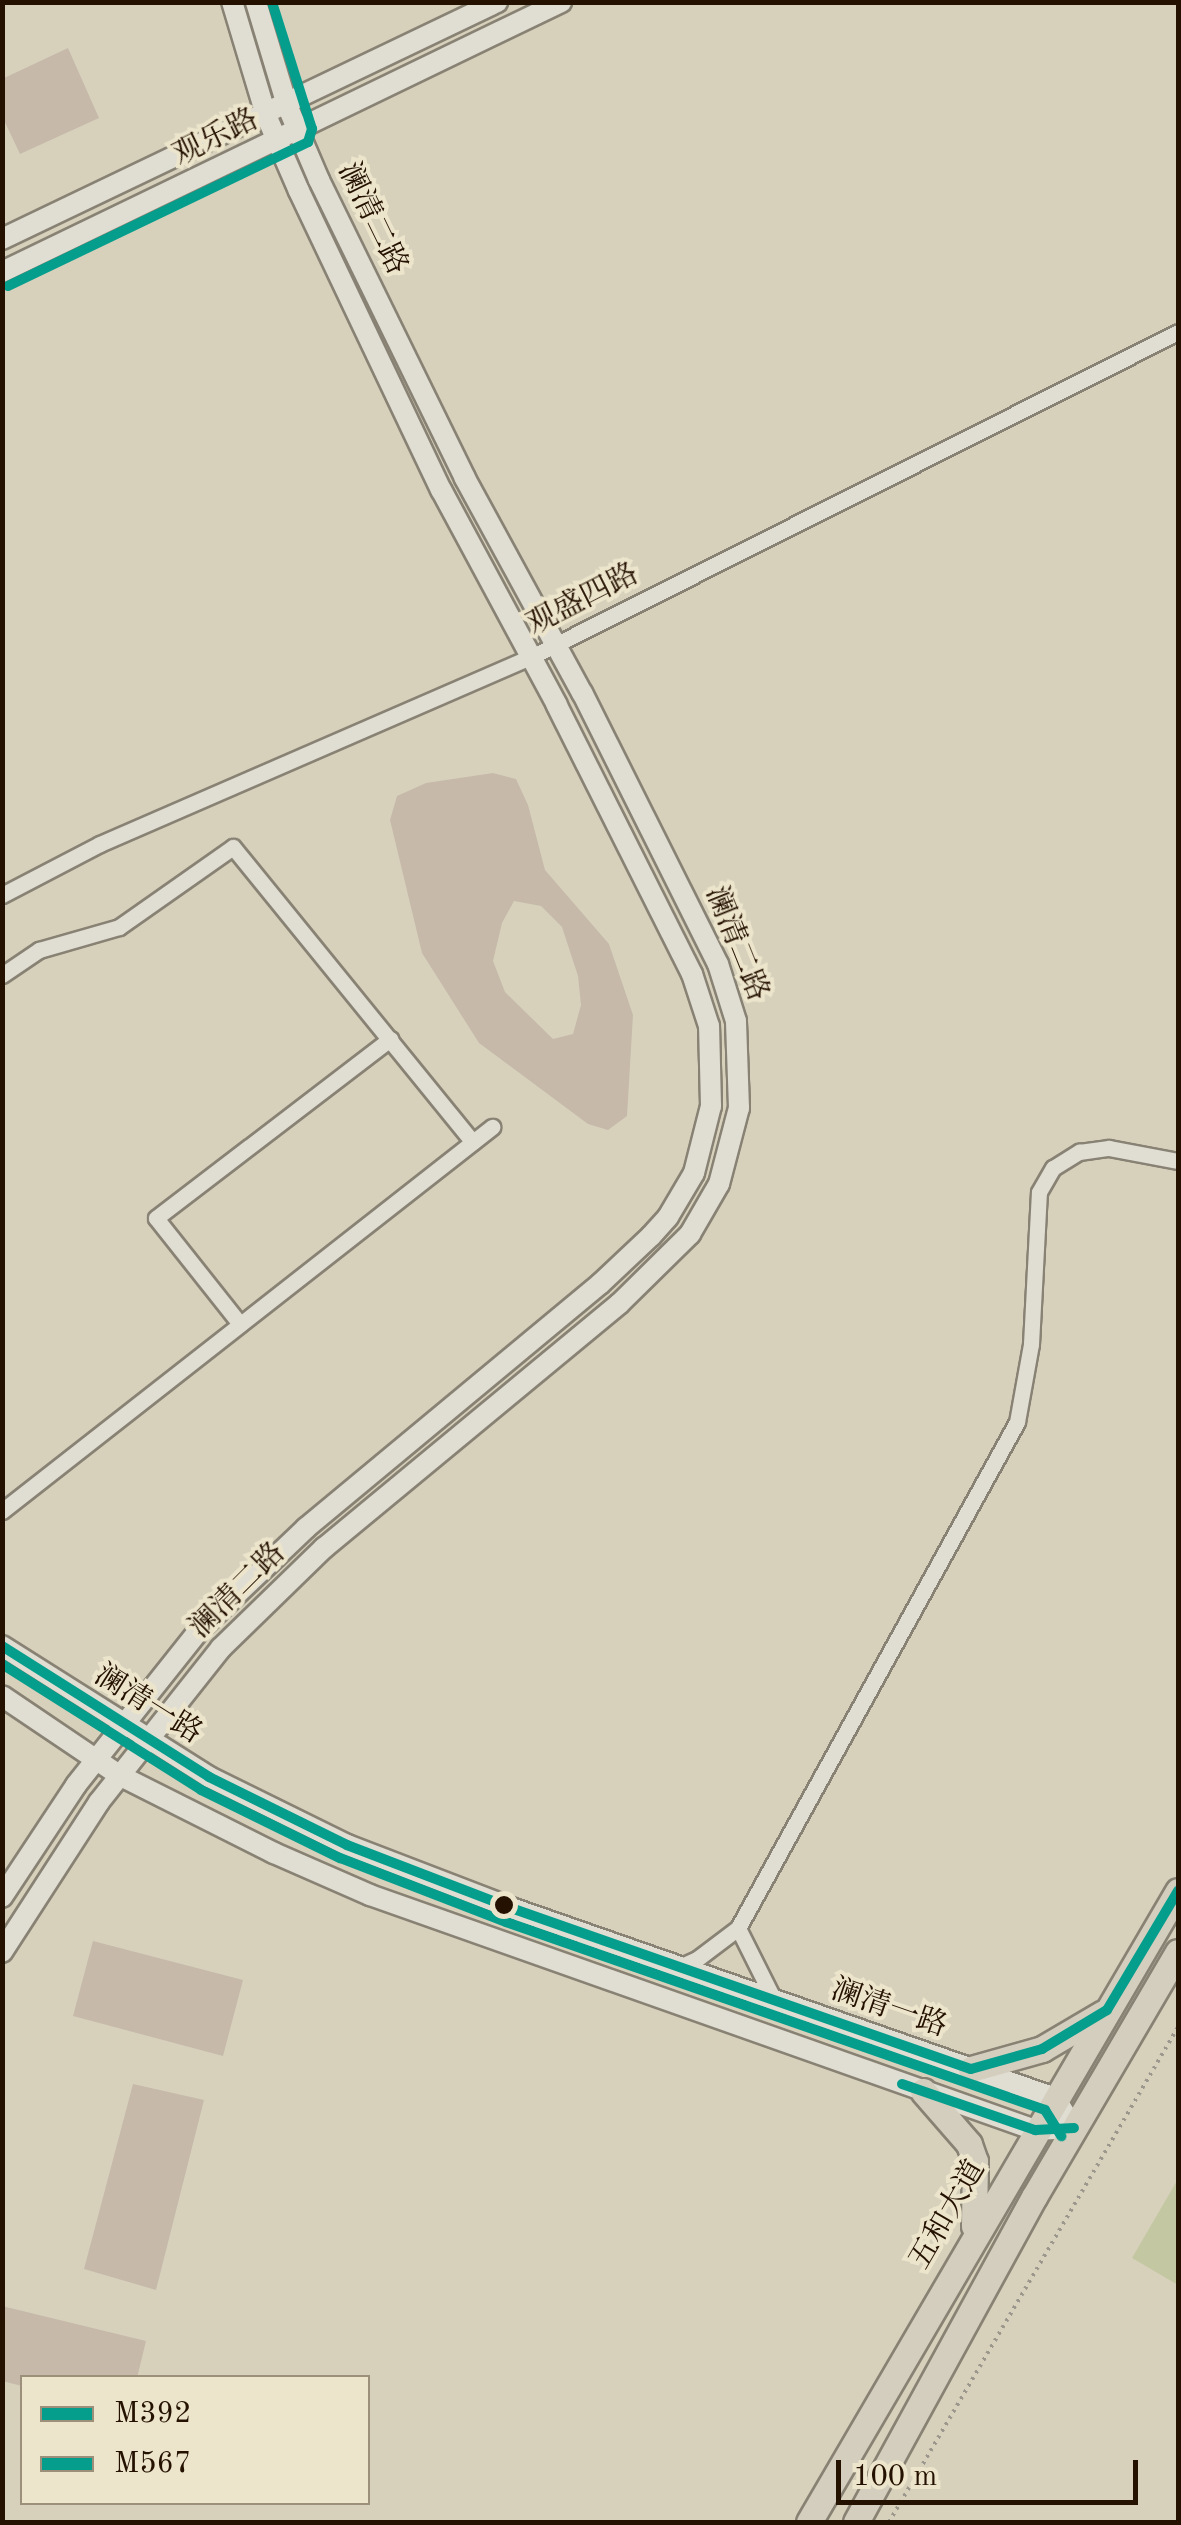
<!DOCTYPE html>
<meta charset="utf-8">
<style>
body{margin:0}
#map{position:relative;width:1181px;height:2525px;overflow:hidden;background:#d7d1bc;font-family:"Old Standard TT","Noto Serif SC",serif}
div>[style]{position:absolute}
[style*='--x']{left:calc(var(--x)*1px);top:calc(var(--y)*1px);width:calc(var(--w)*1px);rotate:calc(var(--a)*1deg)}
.green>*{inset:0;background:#c3c7a2}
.building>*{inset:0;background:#c6b9aa}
.path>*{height:4px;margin-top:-2px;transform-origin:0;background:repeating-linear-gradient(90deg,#9c978d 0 2.5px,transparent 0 7.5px)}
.roads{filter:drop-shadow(2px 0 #888274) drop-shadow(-2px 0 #888274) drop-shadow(0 2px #888274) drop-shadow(0 -2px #888274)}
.minor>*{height:15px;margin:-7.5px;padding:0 7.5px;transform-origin:7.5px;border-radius:7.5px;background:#e0ddd2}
.tertiary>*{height:20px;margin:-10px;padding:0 10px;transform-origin:10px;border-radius:10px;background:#e0ddd2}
.primary>*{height:25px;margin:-12.5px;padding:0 12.5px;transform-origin:12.5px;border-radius:12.5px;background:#d4cebe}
.bus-1>*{height:10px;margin:-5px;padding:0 5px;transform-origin:5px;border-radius:5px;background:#059d8c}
.bus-2>*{height:10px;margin:-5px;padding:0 5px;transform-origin:5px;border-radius:5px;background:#059d8c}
.dots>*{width:28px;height:28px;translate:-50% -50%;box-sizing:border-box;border:5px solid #ece5cc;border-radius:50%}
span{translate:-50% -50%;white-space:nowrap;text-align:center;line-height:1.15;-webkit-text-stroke:8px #ece5cc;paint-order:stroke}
.street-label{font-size:30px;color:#251100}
.frame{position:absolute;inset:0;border:5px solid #251100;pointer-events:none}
.legend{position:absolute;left:20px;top:2375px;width:350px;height:130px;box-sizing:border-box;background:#ece5cc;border:2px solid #9c907a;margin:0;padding:12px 18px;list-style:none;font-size:30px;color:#251100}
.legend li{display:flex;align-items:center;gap:20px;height:50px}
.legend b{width:50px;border:2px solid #9c907a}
.scale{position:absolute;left:836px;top:2460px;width:302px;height:45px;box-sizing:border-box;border:5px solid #251100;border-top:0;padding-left:12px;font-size:30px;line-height:35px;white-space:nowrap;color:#251100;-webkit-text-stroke:8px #ece5cc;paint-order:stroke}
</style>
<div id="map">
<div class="green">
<div style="clip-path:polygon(1178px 2179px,1178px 2285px,1132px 2258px)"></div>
</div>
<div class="building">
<div style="clip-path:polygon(68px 48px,99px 118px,20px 154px,2px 116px,2px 79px)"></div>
<div style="clip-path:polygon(evenodd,493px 773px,516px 779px,528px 805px,545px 870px,609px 944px,633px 1015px,627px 1116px,608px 1130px,588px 1124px,479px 1043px,422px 953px,390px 820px,397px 796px,426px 783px,493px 773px,514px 901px,541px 906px,562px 927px,578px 976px,581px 1005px,573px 1034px,553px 1039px,505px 992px,493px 961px,502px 923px,514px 901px)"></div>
<div style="clip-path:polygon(93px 1941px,243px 1980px,223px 2056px,73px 2016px)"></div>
<div style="clip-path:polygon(133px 2084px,204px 2100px,156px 2290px,84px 2269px)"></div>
<div style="clip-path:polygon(2px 2306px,146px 2341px,137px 2378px,22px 2378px,22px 2386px,2px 2381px)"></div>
</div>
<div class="path">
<div style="--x:889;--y:2522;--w:573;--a:-59.72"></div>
</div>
<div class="roads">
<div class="minor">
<div style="--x:2;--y:895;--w:110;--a:-27.5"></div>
<div style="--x:100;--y:844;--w:470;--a:-23.5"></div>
<div style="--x:531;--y:657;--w:724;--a:-26.67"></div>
<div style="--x:2;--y:975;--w:45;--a:-34"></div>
<div style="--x:39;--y:950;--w:83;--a:-16"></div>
<div style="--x:119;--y:927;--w:139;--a:-35.1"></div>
<div style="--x:233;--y:847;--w:380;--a:50.9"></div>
<div style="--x:240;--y:1324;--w:135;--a:-128.4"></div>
<div style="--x:156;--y:1218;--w:295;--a:-37.4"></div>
<div style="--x:2;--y:1511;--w:623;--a:-38.08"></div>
<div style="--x:738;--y:1928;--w:80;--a:63.4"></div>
<div style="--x:679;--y:1967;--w:20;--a:-24"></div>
<div style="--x:697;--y:1959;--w:51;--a:-37.1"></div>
<div style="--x:738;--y:1928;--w:578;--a:-61.13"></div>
<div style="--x:1017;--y:1422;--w:79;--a:-79.8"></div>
<div style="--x:1031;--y:1344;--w:152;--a:-87"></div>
<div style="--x:1039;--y:1192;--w:28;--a:-60"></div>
<div style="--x:1053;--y:1168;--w:31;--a:-32"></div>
<div style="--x:1079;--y:1152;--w:30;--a:-8"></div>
<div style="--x:1109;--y:1148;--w:70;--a:10.7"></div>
</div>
<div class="tertiary">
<div style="--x:2;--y:239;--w:549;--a:-25.58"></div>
<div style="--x:2;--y:272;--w:621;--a:-25.78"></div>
<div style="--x:2;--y:1646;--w:245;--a:32.3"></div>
<div style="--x:209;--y:1777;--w:154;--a:26.2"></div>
<div style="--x:347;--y:1845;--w:176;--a:21"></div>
<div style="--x:511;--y:1908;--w:576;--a:19.25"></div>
<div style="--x:1055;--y:2098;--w:36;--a:58"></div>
<div style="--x:1074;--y:2128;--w:39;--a:177"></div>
<div style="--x:1035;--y:2130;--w:705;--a:-160.54"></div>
<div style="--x:370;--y:1895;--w:105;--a:-156.4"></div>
<div style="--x:274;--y:1853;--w:174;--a:-153.3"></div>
<div style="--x:119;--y:1775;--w:141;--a:-146"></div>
<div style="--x:2;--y:1897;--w:134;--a:-56.5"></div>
<div style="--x:76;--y:1785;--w:199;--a:-51.5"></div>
<div style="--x:200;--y:1629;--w:146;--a:-43.6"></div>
<div style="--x:306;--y:1528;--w:382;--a:-39.7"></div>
<div style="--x:600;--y:1284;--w:70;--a:-43.3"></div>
<div style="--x:651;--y:1236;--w:25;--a:-48"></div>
<div style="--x:668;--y:1217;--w:51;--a:-59.4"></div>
<div style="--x:694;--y:1173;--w:69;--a:-75.8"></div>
<div style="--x:711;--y:1106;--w:80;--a:-91.4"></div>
<div style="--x:709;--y:1026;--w:55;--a:-108.1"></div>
<div style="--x:692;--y:974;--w:301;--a:-116.7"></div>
<div style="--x:557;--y:705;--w:244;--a:-118.3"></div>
<div style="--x:441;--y:490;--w:331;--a:-115.4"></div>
<div style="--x:299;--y:191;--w:83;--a:-113.5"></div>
<div style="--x:266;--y:115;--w:118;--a:-106.7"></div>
<div style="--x:2;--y:1952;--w:179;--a:-57.1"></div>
<div style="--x:99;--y:1802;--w:196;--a:-51.6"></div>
<div style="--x:221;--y:1648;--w:144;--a:-44.2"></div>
<div style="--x:324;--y:1548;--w:383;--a:-39.6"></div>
<div style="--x:619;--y:1304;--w:100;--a:-44.6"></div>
<div style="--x:690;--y:1234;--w:58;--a:-59.9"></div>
<div style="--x:719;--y:1184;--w:79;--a:-75.3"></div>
<div style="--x:739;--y:1108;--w:87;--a:-92"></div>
<div style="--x:736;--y:1021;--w:60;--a:-107.5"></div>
<div style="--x:718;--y:964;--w:303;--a:-116.6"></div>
<div style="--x:582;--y:693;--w:245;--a:-118.6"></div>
<div style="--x:465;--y:478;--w:332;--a:-116.1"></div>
<div style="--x:319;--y:180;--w:82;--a:-113.1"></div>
<div style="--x:287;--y:105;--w:108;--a:-106.8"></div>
</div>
<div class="primary">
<div style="--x:971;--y:2069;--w:74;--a:-15.7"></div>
<div style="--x:1042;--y:2049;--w:71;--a:-30.5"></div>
<div style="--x:923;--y:2091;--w:70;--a:49"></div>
<div style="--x:969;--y:2144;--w:18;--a:71"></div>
<div style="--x:975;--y:2161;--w:65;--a:90.9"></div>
<div style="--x:809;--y:2522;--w:731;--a:-59.68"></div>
<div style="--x:856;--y:2522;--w:371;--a:-61.3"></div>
<div style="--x:1034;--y:2197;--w:284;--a:-59.6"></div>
</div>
</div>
<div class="bus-1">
<div style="--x:2;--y:1646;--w:245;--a:32.3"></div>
<div style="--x:209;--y:1777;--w:154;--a:26.2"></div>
<div style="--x:347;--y:1845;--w:176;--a:21"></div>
<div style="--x:511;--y:1908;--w:487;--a:19.3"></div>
<div style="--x:971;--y:2069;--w:74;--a:-15.7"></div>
<div style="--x:1042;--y:2049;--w:76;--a:-31"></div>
<div style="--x:1107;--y:2010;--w:139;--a:-59.2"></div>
<div style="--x:902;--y:2084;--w:141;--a:19.1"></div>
<div style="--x:1035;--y:2130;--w:39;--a:-3"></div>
</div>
<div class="bus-2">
<div style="--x:8;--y:286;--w:333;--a:-25.6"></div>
<div style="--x:308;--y:142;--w:14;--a:-73"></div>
<div style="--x:312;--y:129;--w:133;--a:-107.5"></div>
<div style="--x:2;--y:1664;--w:236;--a:32.3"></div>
<div style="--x:201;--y:1790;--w:155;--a:26.1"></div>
<div style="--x:340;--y:1858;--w:178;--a:21.1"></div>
<div style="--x:506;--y:1922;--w:571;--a:19.23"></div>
<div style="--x:1045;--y:2110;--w:31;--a:58"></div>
</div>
<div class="dots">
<div style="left:504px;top:1905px;background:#251100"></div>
</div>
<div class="street-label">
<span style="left:216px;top:138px;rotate:-26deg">观乐路</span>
<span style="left:372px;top:219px;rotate:64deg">澜清二路</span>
<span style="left:583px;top:600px;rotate:-27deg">观盛四路</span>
<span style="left:736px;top:944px;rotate:68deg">澜清二路</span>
<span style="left:238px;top:1591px;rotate:-45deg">澜清二路</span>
<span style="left:148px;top:1705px;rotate:32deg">澜清一路</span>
<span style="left:889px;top:2009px;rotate:19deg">澜清一路</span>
<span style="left:948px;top:2215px;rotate:-60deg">五和大道</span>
</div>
<div class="frame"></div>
<ul class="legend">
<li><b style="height:12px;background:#059d8c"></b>M392</li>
<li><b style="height:12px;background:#059d8c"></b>M567</li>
</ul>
<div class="scale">100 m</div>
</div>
